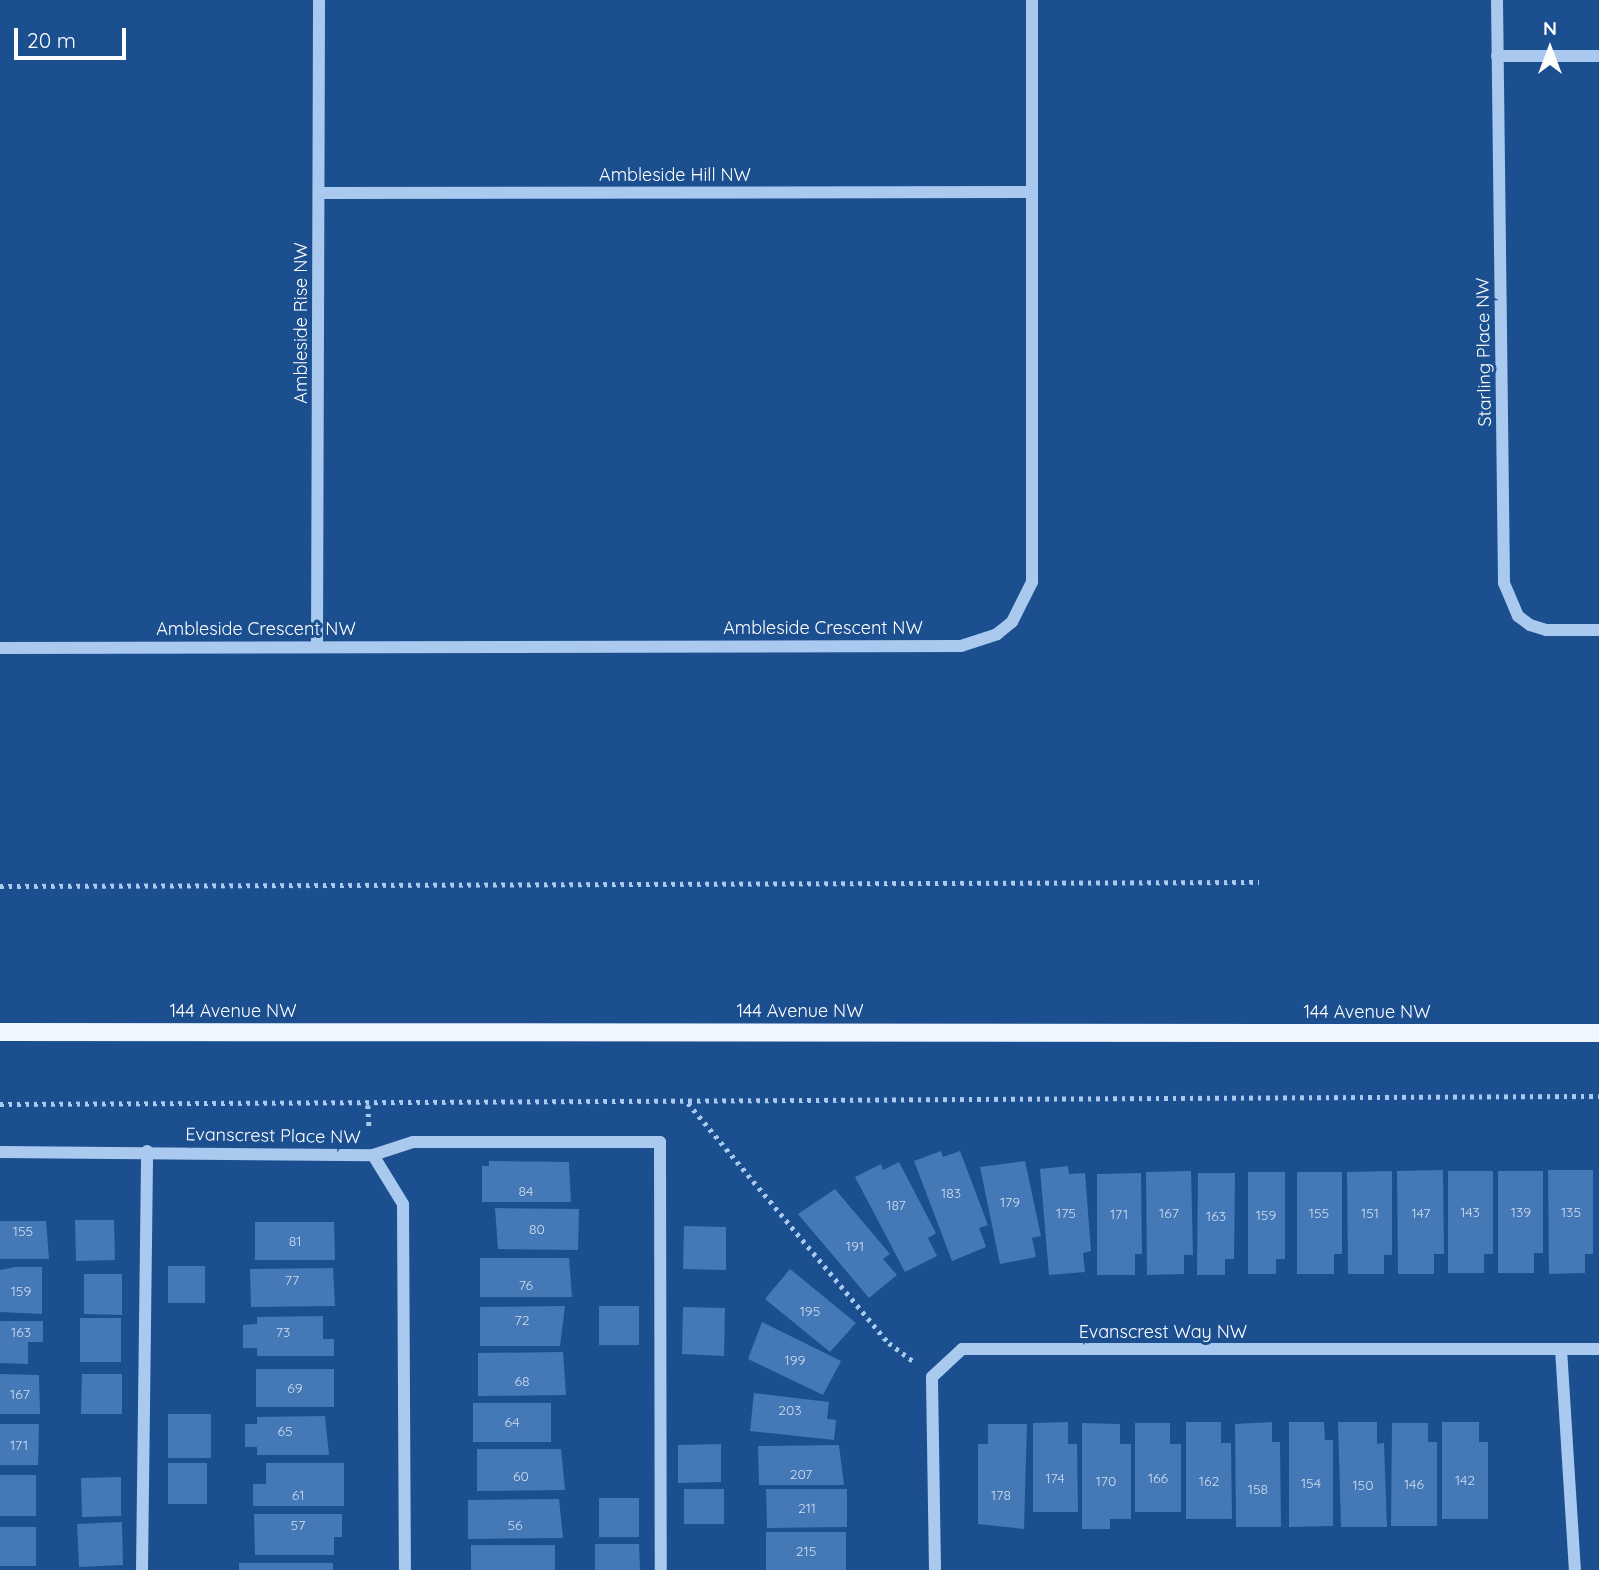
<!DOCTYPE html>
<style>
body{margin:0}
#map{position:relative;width:1599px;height:1570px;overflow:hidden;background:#1b4f8f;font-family:Quicksand,sans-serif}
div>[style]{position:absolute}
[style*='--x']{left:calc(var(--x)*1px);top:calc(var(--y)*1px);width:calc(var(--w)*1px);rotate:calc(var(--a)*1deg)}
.building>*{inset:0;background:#4478b7}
.path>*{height:4.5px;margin-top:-2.25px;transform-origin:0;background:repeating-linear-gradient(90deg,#a9c9ee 0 3.5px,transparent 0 8.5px)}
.minor>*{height:12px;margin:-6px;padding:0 6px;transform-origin:6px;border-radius:6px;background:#a9c9ee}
.major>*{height:18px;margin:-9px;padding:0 9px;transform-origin:9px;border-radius:9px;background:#f0f6ff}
span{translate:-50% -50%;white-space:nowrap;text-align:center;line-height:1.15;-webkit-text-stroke:6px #1b4f8f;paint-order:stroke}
.number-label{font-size:14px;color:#d0dded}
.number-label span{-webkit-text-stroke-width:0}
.street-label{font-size:18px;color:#fff}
.north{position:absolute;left:1515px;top:14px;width:70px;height:70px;-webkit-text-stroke:5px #1b4f8f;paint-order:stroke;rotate:0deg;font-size:19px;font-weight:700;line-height:28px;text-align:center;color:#fff}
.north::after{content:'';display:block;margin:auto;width:24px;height:32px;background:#fff;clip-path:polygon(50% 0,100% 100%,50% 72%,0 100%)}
.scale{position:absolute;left:14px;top:28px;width:112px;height:32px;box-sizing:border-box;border:4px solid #fff;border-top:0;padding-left:9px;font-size:21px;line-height:24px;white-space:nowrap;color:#fff;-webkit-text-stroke:5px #1b4f8f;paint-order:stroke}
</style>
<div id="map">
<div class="building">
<div style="clip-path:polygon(941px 1151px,943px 1157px,960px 1151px,988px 1225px,979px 1228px,986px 1247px,952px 1261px,914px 1161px)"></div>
<div style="clip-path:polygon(489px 1161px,569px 1162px,571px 1202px,482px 1202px,482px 1166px,489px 1166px)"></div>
<div style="clip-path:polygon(1025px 1161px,1041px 1236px,1032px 1238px,1036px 1257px,1000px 1264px,980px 1167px)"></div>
<div style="clip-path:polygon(899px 1162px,936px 1233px,928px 1238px,937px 1256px,905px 1272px,855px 1177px,881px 1164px,883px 1170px)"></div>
<div style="clip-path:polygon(1068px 1166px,1069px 1174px,1085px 1173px,1091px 1251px,1083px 1253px,1085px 1272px,1049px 1275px,1040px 1169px)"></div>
<div style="clip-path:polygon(1443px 1170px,1444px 1254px,1434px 1254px,1434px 1274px,1398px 1274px,1397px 1171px)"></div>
<div style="clip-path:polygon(1548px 1170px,1593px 1170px,1593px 1254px,1585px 1254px,1585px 1273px,1549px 1274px)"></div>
<div style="clip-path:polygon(1191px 1171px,1193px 1255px,1184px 1255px,1184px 1274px,1147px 1275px,1146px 1172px)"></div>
<div style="clip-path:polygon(1392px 1171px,1392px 1255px,1384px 1255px,1384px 1274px,1348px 1274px,1347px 1172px)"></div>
<div style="clip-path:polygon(1448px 1171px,1493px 1171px,1493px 1254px,1484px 1254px,1484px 1273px,1448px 1273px)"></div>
<div style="clip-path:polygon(1498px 1171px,1543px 1171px,1543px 1253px,1534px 1253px,1534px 1273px,1498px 1273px)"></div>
<div style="clip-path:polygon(1248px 1172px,1285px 1172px,1285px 1259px,1276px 1259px,1276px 1274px,1248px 1274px)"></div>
<div style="clip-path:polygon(1297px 1172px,1342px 1172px,1342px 1254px,1334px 1254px,1334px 1274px,1297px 1274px)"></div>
<div style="clip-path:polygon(1141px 1173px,1142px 1254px,1135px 1254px,1135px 1275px,1097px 1275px,1097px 1174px)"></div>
<div style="clip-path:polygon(1198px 1173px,1235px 1173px,1234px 1259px,1225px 1259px,1225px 1275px,1197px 1275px)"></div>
<div style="clip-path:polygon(835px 1189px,890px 1254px,883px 1259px,897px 1275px,869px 1298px,798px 1214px)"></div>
<div style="clip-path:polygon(495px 1208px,579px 1209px,578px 1250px,498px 1249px)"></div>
<div style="clip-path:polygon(75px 1220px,114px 1220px,115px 1260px,76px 1261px)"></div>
<div style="clip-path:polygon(0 1221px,46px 1221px,49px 1259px,0 1259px)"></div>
<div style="clip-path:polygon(255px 1222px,334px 1222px,335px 1260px,255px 1260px)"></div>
<div style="clip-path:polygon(684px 1226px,726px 1227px,726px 1270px,683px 1269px)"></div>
<div style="clip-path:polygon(480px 1258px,569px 1258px,572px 1297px,480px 1297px)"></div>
<div style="clip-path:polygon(168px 1266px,205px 1266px,205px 1303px,168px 1303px)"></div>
<div style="clip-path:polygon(15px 1267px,42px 1267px,42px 1314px,0 1312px,0 1270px)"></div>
<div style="clip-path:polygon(333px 1268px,335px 1306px,251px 1307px,250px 1269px)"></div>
<div style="clip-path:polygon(790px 1269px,856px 1323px,830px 1352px,765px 1299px)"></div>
<div style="clip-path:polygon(84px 1274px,122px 1274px,122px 1315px,84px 1314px)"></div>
<div style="clip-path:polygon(565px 1306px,560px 1346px,480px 1346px,480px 1307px)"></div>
<div style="clip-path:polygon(599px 1306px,639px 1306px,639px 1345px,599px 1345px)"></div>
<div style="clip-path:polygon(683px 1307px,725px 1308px,724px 1356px,682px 1354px)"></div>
<div style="clip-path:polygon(323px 1316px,323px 1339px,334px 1339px,334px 1356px,257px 1356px,257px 1348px,243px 1348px,243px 1325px,257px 1324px,257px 1317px)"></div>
<div style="clip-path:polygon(80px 1318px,121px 1318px,121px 1362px,80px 1362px)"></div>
<div style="clip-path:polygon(0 1321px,43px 1321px,43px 1342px,28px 1342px,28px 1364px,0 1363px)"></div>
<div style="clip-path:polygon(762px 1322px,841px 1361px,823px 1395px,748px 1359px)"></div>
<div style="clip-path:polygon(563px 1352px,566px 1395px,478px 1396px,478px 1353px)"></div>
<div style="clip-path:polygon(256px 1369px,334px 1369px,334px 1407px,256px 1407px)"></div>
<div style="clip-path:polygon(0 1374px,39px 1375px,40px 1414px,0 1414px)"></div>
<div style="clip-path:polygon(82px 1374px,122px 1374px,122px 1414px,81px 1414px)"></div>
<div style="clip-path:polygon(754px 1393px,829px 1402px,827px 1419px,836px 1420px,834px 1440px,750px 1431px)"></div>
<div style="clip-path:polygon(473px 1403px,551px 1403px,551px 1442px,473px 1442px)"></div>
<div style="clip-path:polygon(168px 1414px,211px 1414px,211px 1458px,168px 1458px)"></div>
<div style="clip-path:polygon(325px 1416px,329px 1455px,257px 1455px,257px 1447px,245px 1447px,245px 1424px,257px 1424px,257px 1417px)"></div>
<div style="clip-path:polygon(1068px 1422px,1068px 1444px,1077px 1444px,1078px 1512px,1033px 1512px,1033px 1423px)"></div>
<div style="clip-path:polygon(1186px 1422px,1221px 1422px,1221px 1443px,1231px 1443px,1232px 1519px,1186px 1519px)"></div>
<div style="clip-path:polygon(1272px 1422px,1272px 1442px,1280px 1442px,1281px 1527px,1236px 1527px,1235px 1424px)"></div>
<div style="clip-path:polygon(1289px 1422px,1324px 1422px,1325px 1440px,1333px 1440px,1333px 1526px,1289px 1527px)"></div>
<div style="clip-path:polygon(1338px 1422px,1377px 1422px,1377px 1444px,1384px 1443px,1387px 1527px,1341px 1527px)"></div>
<div style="clip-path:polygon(1442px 1422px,1479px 1422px,1479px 1442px,1488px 1442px,1488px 1519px,1442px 1519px)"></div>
<div style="clip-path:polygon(1082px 1423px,1120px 1424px,1120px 1444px,1131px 1444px,1131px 1519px,1110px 1519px,1110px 1529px,1082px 1529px)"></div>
<div style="clip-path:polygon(1135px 1423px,1170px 1423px,1170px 1444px,1181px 1444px,1181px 1512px,1135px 1512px)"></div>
<div style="clip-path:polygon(1392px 1423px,1428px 1423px,1428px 1442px,1437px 1442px,1437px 1526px,1391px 1526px)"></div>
<div style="clip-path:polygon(0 1424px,39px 1424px,38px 1465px,0 1465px)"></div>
<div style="clip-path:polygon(988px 1424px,1027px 1424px,1024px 1529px,978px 1524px,978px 1444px,988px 1444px)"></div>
<div style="clip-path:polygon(721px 1444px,721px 1482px,678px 1483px,678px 1445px)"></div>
<div style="clip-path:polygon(839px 1445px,844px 1485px,759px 1485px,758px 1446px)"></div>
<div style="clip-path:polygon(477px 1449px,561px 1449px,565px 1490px,477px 1491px)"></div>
<div style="clip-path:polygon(168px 1463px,207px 1463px,207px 1504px,168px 1504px)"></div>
<div style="clip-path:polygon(266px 1463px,344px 1463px,344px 1506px,253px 1506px,253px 1484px,266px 1484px)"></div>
<div style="clip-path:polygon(0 1475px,36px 1475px,36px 1516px,0 1516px)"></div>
<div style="clip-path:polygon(121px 1477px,121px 1516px,82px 1517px,81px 1478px)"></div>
<div style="clip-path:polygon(684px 1489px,724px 1489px,724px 1524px,684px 1524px)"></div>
<div style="clip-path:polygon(766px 1489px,847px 1489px,847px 1527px,767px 1528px)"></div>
<div style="clip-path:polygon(599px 1498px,639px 1498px,639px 1537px,599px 1537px)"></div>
<div style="clip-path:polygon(559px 1499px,563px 1538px,468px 1539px,468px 1500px)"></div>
<div style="clip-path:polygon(254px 1514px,342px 1514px,342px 1537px,334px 1537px,334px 1555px,255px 1555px)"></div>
<div style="clip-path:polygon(122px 1522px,123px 1565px,79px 1567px,77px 1524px)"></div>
<div style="clip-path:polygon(0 1527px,36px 1527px,36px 1566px,0 1566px)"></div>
<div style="clip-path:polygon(766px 1532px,846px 1532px,846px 1570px,766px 1570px)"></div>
<div style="clip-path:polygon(595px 1544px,639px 1544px,640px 1570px,595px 1570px)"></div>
<div style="clip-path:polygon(471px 1545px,555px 1545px,555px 1570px,471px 1570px)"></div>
<div style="clip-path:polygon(239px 1563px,333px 1563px,333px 1570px,239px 1570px)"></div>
</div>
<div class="path">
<div style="--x:0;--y:886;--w:1259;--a:-0.18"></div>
<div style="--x:688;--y:1103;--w:313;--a:50.1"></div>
<div style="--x:889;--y:1343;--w:31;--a:37"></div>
<div style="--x:0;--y:1104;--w:1599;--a:-0.29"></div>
<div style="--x:368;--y:1105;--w:22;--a:87"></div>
</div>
<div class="minor">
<div style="--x:1497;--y:0;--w:583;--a:89.31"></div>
<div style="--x:1504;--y:583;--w:36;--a:67"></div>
<div style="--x:1518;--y:616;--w:15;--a:37"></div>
<div style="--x:1530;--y:625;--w:17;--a:17"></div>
<div style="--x:1546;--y:630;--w:53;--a:0"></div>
<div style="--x:1497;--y:56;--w:102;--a:0"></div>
<div style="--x:319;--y:193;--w:712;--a:-0.08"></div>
<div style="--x:317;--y:646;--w:646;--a:-89.82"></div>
<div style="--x:0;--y:648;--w:961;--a:-0.12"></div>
<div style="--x:961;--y:646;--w:38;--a:-18"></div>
<div style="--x:997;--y:634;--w:19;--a:-39"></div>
<div style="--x:1012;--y:622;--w:45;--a:-63.4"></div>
<div style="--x:1032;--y:582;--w:582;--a:-90"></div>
<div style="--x:0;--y:1152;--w:373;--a:0.5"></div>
<div style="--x:373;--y:1155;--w:57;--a:58.5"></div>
<div style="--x:403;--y:1204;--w:366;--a:89.7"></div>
<div style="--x:373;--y:1155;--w:42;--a:-18"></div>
<div style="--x:413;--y:1142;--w:247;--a:0"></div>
<div style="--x:660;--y:1142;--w:428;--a:89.9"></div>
<div style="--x:1561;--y:1349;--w:221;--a:86.4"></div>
<div style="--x:142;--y:1570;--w:419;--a:-89.3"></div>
<div style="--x:935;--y:1570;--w:193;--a:-90.9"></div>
<div style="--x:932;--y:1377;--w:41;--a:-43"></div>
<div style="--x:962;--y:1349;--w:637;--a:0"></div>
</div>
<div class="major">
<div style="--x:0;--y:1032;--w:1599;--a:0.04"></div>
</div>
<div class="number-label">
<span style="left:526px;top:1191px">84</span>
<span style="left:951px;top:1193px">183</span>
<span style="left:1010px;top:1202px">179</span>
<span style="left:896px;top:1205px">187</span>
<span style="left:1470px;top:1212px">143</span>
<span style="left:1521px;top:1212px">139</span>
<span style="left:1571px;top:1212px">135</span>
<span style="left:1066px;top:1213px">175</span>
<span style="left:1169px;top:1213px">167</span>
<span style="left:1319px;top:1213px">155</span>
<span style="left:1370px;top:1213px">151</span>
<span style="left:1421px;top:1213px">147</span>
<span style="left:1119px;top:1214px">171</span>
<span style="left:1266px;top:1215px">159</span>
<span style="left:1216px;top:1216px">163</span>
<span style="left:537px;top:1229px">80</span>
<span style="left:23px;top:1231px">155</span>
<span style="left:295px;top:1241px">81</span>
<span style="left:855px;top:1246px">191</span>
<span style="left:292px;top:1280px">77</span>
<span style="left:526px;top:1285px">76</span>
<span style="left:21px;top:1291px">159</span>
<span style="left:810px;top:1311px">195</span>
<span style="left:522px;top:1320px">72</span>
<span style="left:21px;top:1332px">163</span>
<span style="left:283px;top:1332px">73</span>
<span style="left:795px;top:1360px">199</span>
<span style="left:522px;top:1381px">68</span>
<span style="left:295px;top:1388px">69</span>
<span style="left:20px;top:1394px">167</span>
<span style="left:790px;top:1410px">203</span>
<span style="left:512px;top:1422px">64</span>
<span style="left:285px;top:1431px">65</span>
<span style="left:19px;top:1445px">171</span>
<span style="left:801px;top:1474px">207</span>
<span style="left:521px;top:1476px">60</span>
<span style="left:1055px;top:1478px">174</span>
<span style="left:1158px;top:1478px">166</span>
<span style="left:1465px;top:1480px">142</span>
<span style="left:1106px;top:1481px">170</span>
<span style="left:1209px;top:1481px">162</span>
<span style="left:1311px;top:1483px">154</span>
<span style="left:1414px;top:1484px">146</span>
<span style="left:1363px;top:1485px">150</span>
<span style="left:1258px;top:1489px">158</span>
<span style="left:298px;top:1495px">61</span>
<span style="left:1001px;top:1495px">178</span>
<span style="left:807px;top:1508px">211</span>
<span style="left:298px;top:1525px">57</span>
<span style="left:515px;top:1525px">56</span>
<span style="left:806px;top:1551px">215</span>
</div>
<div class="street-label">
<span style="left:675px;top:175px">Ambleside Hill NW</span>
<span style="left:301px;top:323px;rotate:-90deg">Ambleside Rise NW</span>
<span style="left:1484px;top:352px;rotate:-91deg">Starling Place NW</span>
<span style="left:823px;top:628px">Ambleside Crescent NW</span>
<span style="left:256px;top:629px">Ambleside Crescent NW</span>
<span style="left:233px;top:1011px">144 Avenue NW</span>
<span style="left:800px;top:1011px">144 Avenue NW</span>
<span style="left:1367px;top:1012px">144 Avenue NW</span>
<span style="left:273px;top:1136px;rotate:1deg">Evanscrest Place NW</span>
<span style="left:1163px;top:1332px">Evanscrest Way NW</span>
</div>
<div class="north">N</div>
<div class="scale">20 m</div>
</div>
